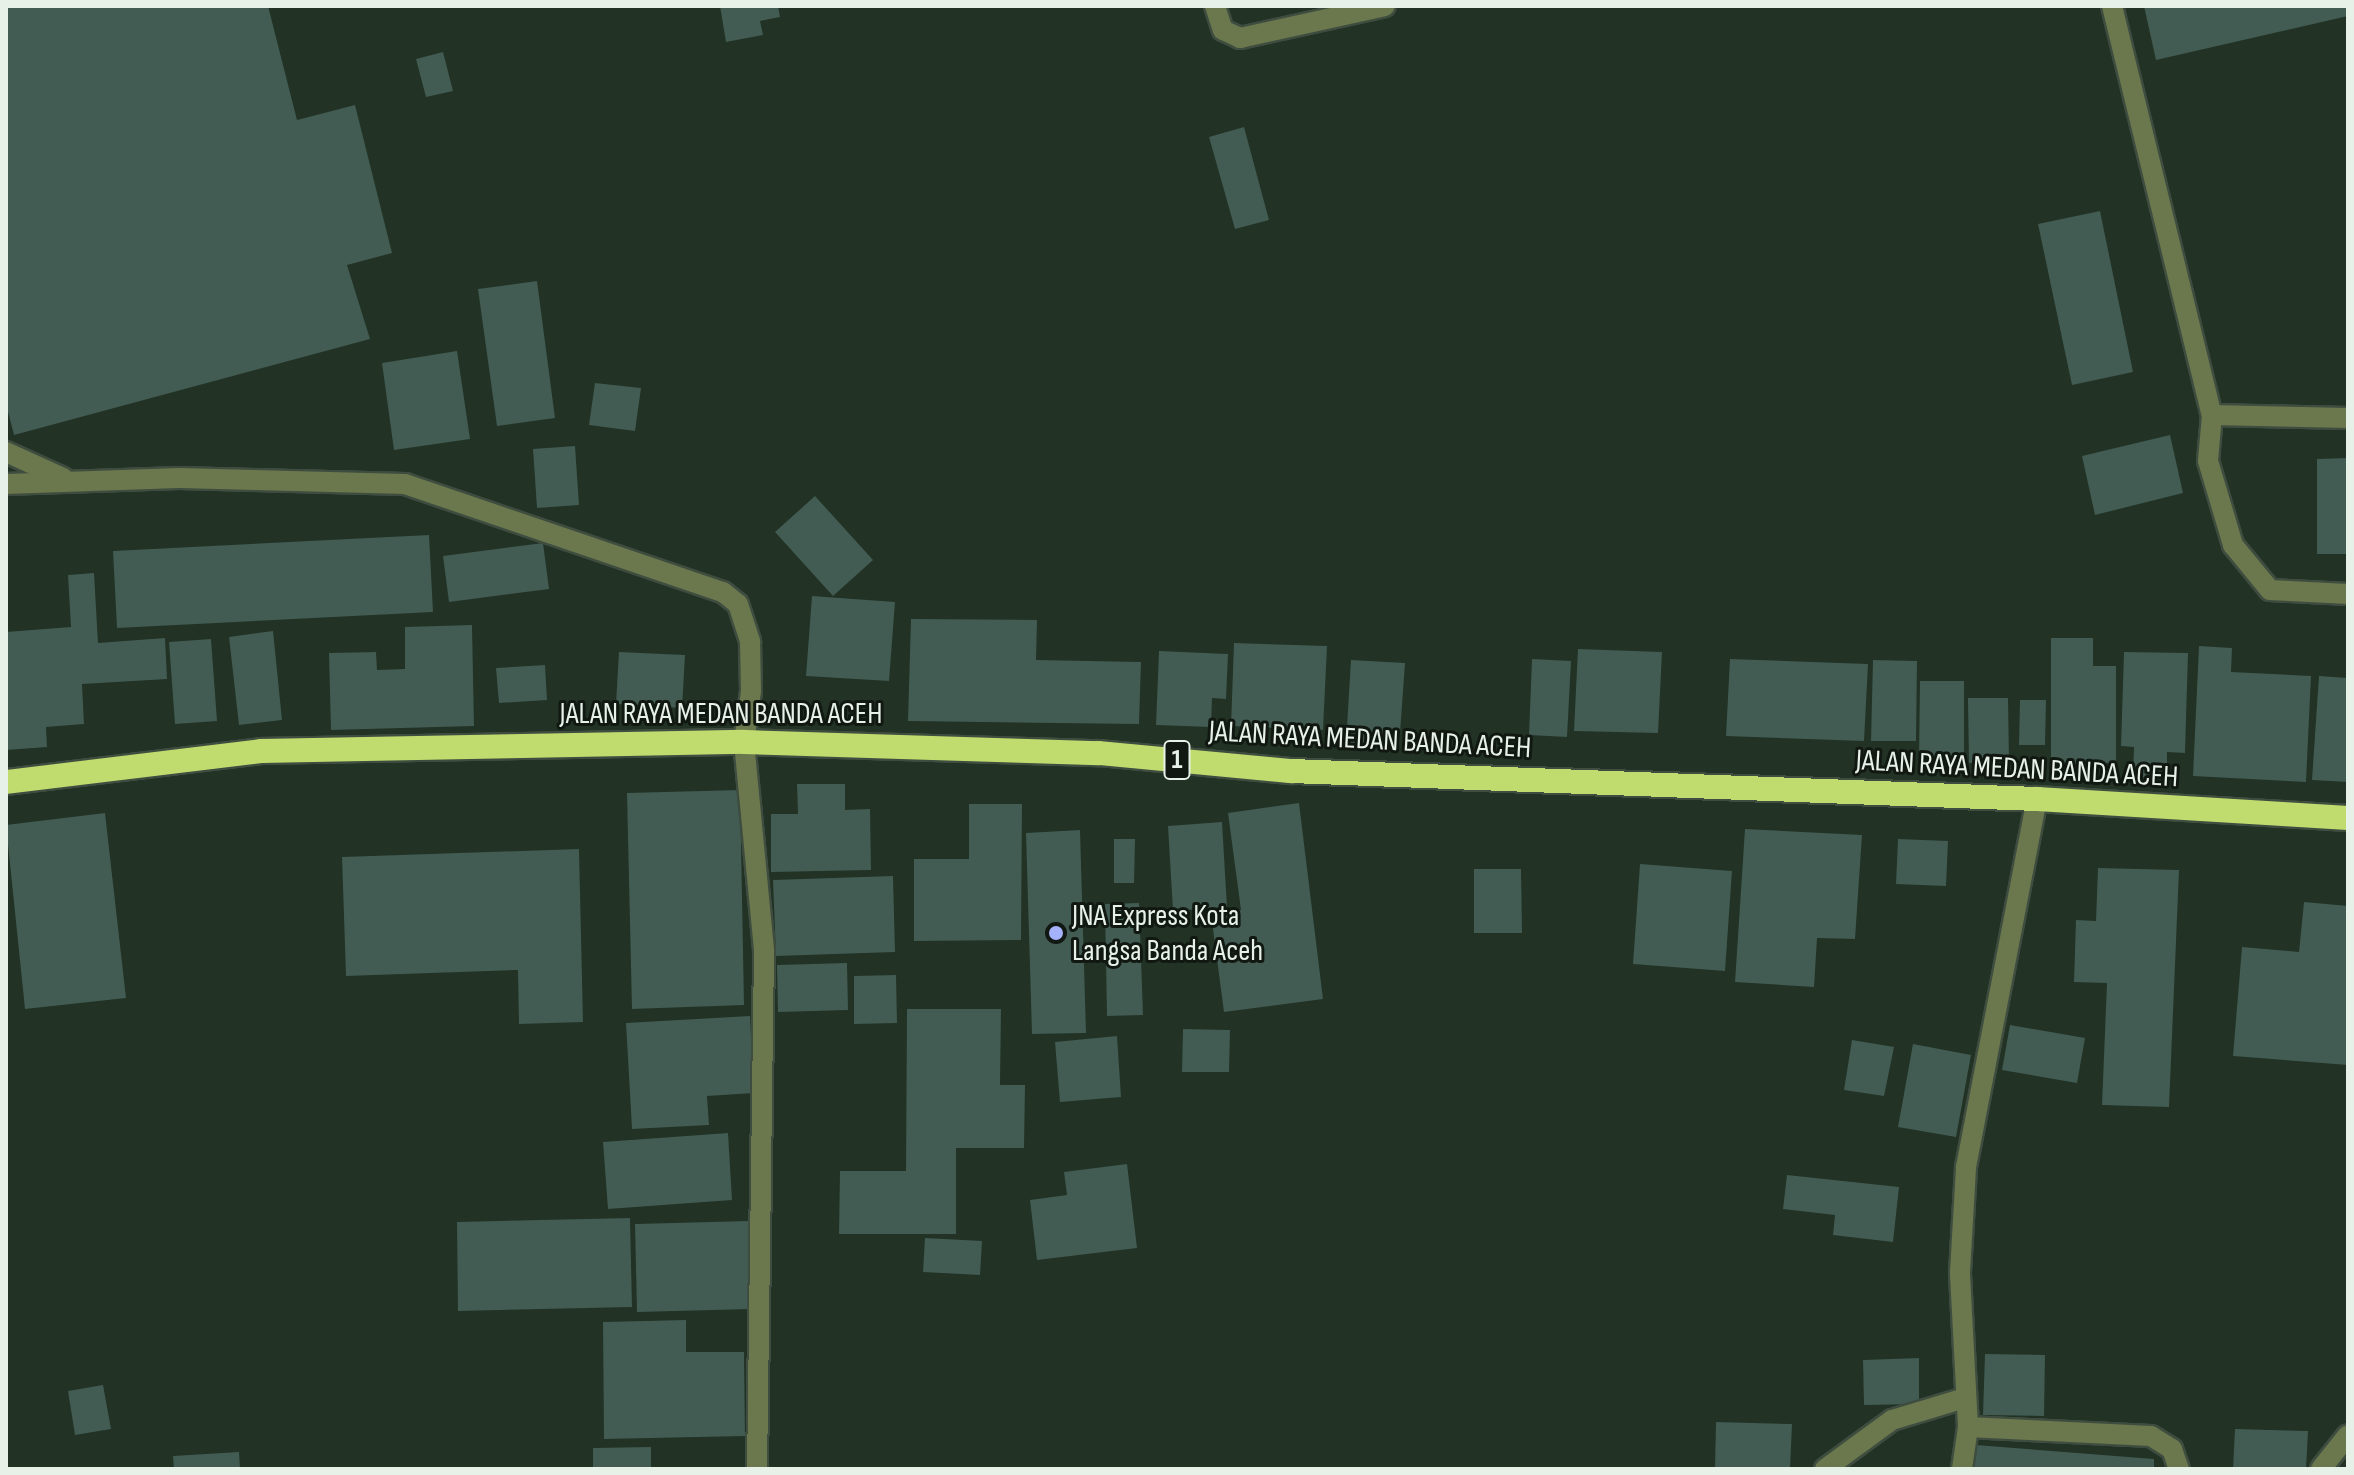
<!DOCTYPE html>
<style>
body{margin:0}
#map{position:relative;width:2354px;height:1475px;overflow:hidden;background:#223224;font-family:"Sofia Sans Condensed",sans-serif}
div>[style]{position:absolute}
[style*='--x']{left:calc(var(--x)*1px);top:calc(var(--y)*1px);width:calc(var(--w)*1px);rotate:calc(var(--a)*1deg)}
.building>*{inset:0;background:#425b53}
.roads{filter:drop-shadow(2px 0 #3e4d3f) drop-shadow(-2px 0 #3e4d3f) drop-shadow(0 2px #3e4d3f) drop-shadow(0 -2px #3e4d3f)}
.minor>*{height:20px;margin:-10px;padding:0 10px;transform-origin:10px;border-radius:10px;background:#6b774d}
.highway>*{height:24px;margin:-12px;padding:0 12px;transform-origin:12px;border-radius:12px;background:#c0dc6f}
.dots>*{width:22px;height:22px;translate:-50% -50%;box-sizing:border-box;border:4px solid #111811;border-radius:50%}
span{translate:-50% -50%;white-space:nowrap;text-align:center;line-height:1.15;-webkit-text-stroke:6px #111811;paint-order:stroke}
.shield-label span{padding:2px 6px;background:#111811;border:2px solid;border-radius:6px;-webkit-text-stroke-width:0}
.shield-label{font-size:28px;color:#e7f1e8;font-weight:700}
.street-label{font-size:30px;color:#e7f1e8}
.poi-label{font-size:30px;color:#e7f1e8}
.left{translate:0 -50%;text-align:left}
.frame{position:absolute;inset:0;border:8px solid #e7f1e8;pointer-events:none}
</style>
<div id="map">
<div class="building">
<div style="clip-path:polygon(6px 6px,268px 6px,297px 120px,355px 105px,392px 253px,347px 265px,370px 339px,14px 435px,6px 404px)"></div>
<div style="clip-path:polygon(720px 6px,778px 6px,780px 17px,760px 21px,763px 35px,726px 42px)"></div>
<div style="clip-path:polygon(2144px 6px,2348px 6px,2348px 16px,2156px 60px)"></div>
<div style="clip-path:polygon(443px 52px,453px 91px,426px 97px,416px 59px)"></div>
<div style="clip-path:polygon(1244px 127px,1269px 220px,1235px 229px,1209px 137px)"></div>
<div style="clip-path:polygon(2100px 211px,2133px 372px,2072px 385px,2038px 224px)"></div>
<div style="clip-path:polygon(537px 281px,555px 418px,497px 426px,478px 289px)"></div>
<div style="clip-path:polygon(457px 351px,470px 439px,394px 450px,382px 363px)"></div>
<div style="clip-path:polygon(595px 383px,641px 388px,635px 431px,589px 425px)"></div>
<div style="clip-path:polygon(2170px 435px,2183px 493px,2095px 515px,2082px 456px)"></div>
<div style="clip-path:polygon(575px 446px,579px 505px,537px 508px,533px 449px)"></div>
<div style="clip-path:polygon(2348px 458px,2348px 554px,2317px 554px,2317px 459px)"></div>
<div style="clip-path:polygon(815px 496px,873px 560px,833px 596px,775px 532px)"></div>
<div style="clip-path:polygon(429px 535px,433px 612px,117px 628px,113px 551px)"></div>
<div style="clip-path:polygon(543px 543px,549px 589px,449px 602px,443px 556px)"></div>
<div style="clip-path:polygon(94px 573px,98px 643px,165px 638px,167px 679px,82px 684px,84px 724px,46px 727px,47px 747px,6px 750px,6px 632px,71px 627px,68px 575px)"></div>
<div style="clip-path:polygon(812px 596px,895px 602px,889px 681px,806px 676px)"></div>
<div style="clip-path:polygon(911px 619px,1037px 620px,1036px 660px,1141px 662px,1139px 724px,908px 721px)"></div>
<div style="clip-path:polygon(472px 625px,474px 726px,331px 730px,329px 653px,376px 652px,377px 670px,405px 669px,405px 627px)"></div>
<div style="clip-path:polygon(273px 631px,282px 720px,239px 725px,229px 637px)"></div>
<div style="clip-path:polygon(2051px 638px,2093px 638px,2093px 666px,2116px 666px,2116px 763px,2051px 764px)"></div>
<div style="clip-path:polygon(211px 639px,217px 721px,175px 724px,169px 642px)"></div>
<div style="clip-path:polygon(1234px 643px,1327px 646px,1323px 730px,1231px 726px)"></div>
<div style="clip-path:polygon(2199px 646px,2232px 648px,2231px 672px,2311px 676px,2306px 782px,2193px 776px)"></div>
<div style="clip-path:polygon(1578px 649px,1662px 652px,1658px 733px,1574px 731px)"></div>
<div style="clip-path:polygon(1159px 651px,1228px 654px,1226px 699px,1212px 698px,1211px 727px,1156px 725px)"></div>
<div style="clip-path:polygon(619px 652px,685px 655px,682px 708px,616px 704px)"></div>
<div style="clip-path:polygon(2124px 652px,2188px 653px,2185px 753px,2167px 752px,2167px 778px,2133px 777px,2134px 747px,2121px 746px)"></div>
<div style="clip-path:polygon(1532px 659px,1571px 661px,1567px 737px,1529px 735px)"></div>
<div style="clip-path:polygon(1730px 659px,1868px 664px,1864px 741px,1726px 736px)"></div>
<div style="clip-path:polygon(1351px 660px,1405px 663px,1399px 747px,1346px 743px)"></div>
<div style="clip-path:polygon(1873px 660px,1917px 661px,1916px 741px,1871px 741px)"></div>
<div style="clip-path:polygon(545px 665px,547px 700px,499px 703px,496px 668px)"></div>
<div style="clip-path:polygon(2319px 676px,2348px 678px,2348px 782px,2312px 780px)"></div>
<div style="clip-path:polygon(1920px 681px,1964px 681px,1964px 757px,1919px 757px)"></div>
<div style="clip-path:polygon(1968px 698px,2008px 698px,2009px 762px,1969px 763px)"></div>
<div style="clip-path:polygon(2020px 700px,2046px 700px,2045px 745px,2019px 745px)"></div>
<div style="clip-path:polygon(797px 784px,845px 784px,845px 810px,870px 809px,871px 870px,771px 872px,771px 814px,798px 814px)"></div>
<div style="clip-path:polygon(740px 790px,744px 1005px,632px 1009px,627px 793px)"></div>
<div style="clip-path:polygon(1299px 803px,1323px 999px,1224px 1012px,1211px 914px,1241px 910px,1228px 813px)"></div>
<div style="clip-path:polygon(969px 804px,1022px 804px,1021px 940px,914px 941px,914px 859px,969px 859px)"></div>
<div style="clip-path:polygon(105px 813px,126px 998px,25px 1009px,6px 825px)"></div>
<div style="clip-path:polygon(1222px 822px,1227px 907px,1173px 911px,1168px 826px)"></div>
<div style="clip-path:polygon(1745px 829px,1862px 835px,1855px 939px,1817px 938px,1814px 987px,1735px 982px)"></div>
<div style="clip-path:polygon(1080px 830px,1086px 1033px,1032px 1034px,1026px 833px)"></div>
<div style="clip-path:polygon(1114px 839px,1135px 839px,1134px 883px,1114px 883px)"></div>
<div style="clip-path:polygon(1898px 839px,1948px 841px,1946px 886px,1896px 884px)"></div>
<div style="clip-path:polygon(579px 849px,583px 1022px,519px 1024px,518px 970px,346px 976px,342px 857px)"></div>
<div style="clip-path:polygon(1640px 864px,1732px 871px,1725px 971px,1633px 964px)"></div>
<div style="clip-path:polygon(2098px 868px,2179px 870px,2169px 1107px,2102px 1105px,2107px 983px,2074px 982px,2076px 920px,2096px 921px)"></div>
<div style="clip-path:polygon(1474px 869px,1521px 869px,1522px 933px,1474px 933px)"></div>
<div style="clip-path:polygon(893px 876px,895px 952px,776px 956px,773px 880px)"></div>
<div style="clip-path:polygon(2304px 902px,2348px 906px,2348px 1065px,2233px 1056px,2242px 947px,2299px 952px)"></div>
<div style="clip-path:polygon(1139px 903px,1143px 1015px,1107px 1016px,1105px 904px)"></div>
<div style="clip-path:polygon(847px 963px,848px 1010px,778px 1012px,777px 965px)"></div>
<div style="clip-path:polygon(896px 975px,897px 1023px,854px 1024px,854px 976px)"></div>
<div style="clip-path:polygon(907px 1009px,1001px 1009px,1000px 1085px,1025px 1085px,1024px 1148px,956px 1148px,956px 1234px,839px 1234px,840px 1171px,906px 1171px)"></div>
<div style="clip-path:polygon(750px 1016px,754px 1093px,707px 1096px,709px 1125px,632px 1129px,626px 1023px)"></div>
<div style="clip-path:polygon(2010px 1025px,2085px 1038px,2077px 1083px,2002px 1070px)"></div>
<div style="clip-path:polygon(1183px 1029px,1230px 1030px,1229px 1072px,1182px 1072px)"></div>
<div style="clip-path:polygon(1117px 1036px,1121px 1097px,1060px 1102px,1055px 1042px)"></div>
<div style="clip-path:polygon(1852px 1040px,1894px 1047px,1884px 1096px,1844px 1090px)"></div>
<div style="clip-path:polygon(1913px 1044px,1971px 1055px,1956px 1137px,1898px 1127px)"></div>
<div style="clip-path:polygon(728px 1133px,732px 1200px,608px 1209px,603px 1142px)"></div>
<div style="clip-path:polygon(1127px 1164px,1137px 1248px,1037px 1260px,1030px 1200px,1067px 1195px,1064px 1172px)"></div>
<div style="clip-path:polygon(1787px 1175px,1899px 1187px,1893px 1242px,1833px 1235px,1835px 1215px,1783px 1209px)"></div>
<div style="clip-path:polygon(630px 1218px,632px 1307px,458px 1311px,457px 1222px)"></div>
<div style="clip-path:polygon(749px 1221px,751px 1309px,637px 1312px,635px 1224px)"></div>
<div style="clip-path:polygon(925px 1238px,982px 1241px,980px 1275px,923px 1272px)"></div>
<div style="clip-path:polygon(686px 1320px,686px 1352px,744px 1352px,745px 1436px,604px 1439px,603px 1322px)"></div>
<div style="clip-path:polygon(1985px 1354px,2045px 1355px,2044px 1416px,1983px 1415px)"></div>
<div style="clip-path:polygon(1919px 1358px,1919px 1404px,1864px 1405px,1863px 1360px)"></div>
<div style="clip-path:polygon(103px 1385px,111px 1429px,75px 1435px,68px 1391px)"></div>
<div style="clip-path:polygon(1716px 1422px,1792px 1424px,1790px 1469px,1715px 1469px)"></div>
<div style="clip-path:polygon(2235px 1429px,2308px 1431px,2306px 1469px,2233px 1469px)"></div>
<div style="clip-path:polygon(1976px 1445px,2154px 1459px,2154px 1469px,1974px 1469px)"></div>
<div style="clip-path:polygon(651px 1447px,651px 1469px,593px 1469px,593px 1448px)"></div>
<div style="clip-path:polygon(239px 1452px,240px 1469px,174px 1469px,173px 1456px)"></div>
</div>
<div class="roads">
<div class="minor">
<div style="--x:1215;--y:6;--w:25;--a:72"></div>
<div style="--x:1223;--y:30;--w:19;--a:25"></div>
<div style="--x:1240;--y:38;--w:148;--a:-12.4"></div>
<div style="--x:2112;--y:6;--w:421;--a:76.3"></div>
<div style="--x:2212;--y:415;--w:46;--a:95"></div>
<div style="--x:2208;--y:461;--w:88;--a:73.4"></div>
<div style="--x:2233;--y:545;--w:58;--a:50.6"></div>
<div style="--x:2270;--y:590;--w:78;--a:2.9"></div>
<div style="--x:2212;--y:415;--w:136;--a:1.3"></div>
<div style="--x:6;--y:452;--w:63;--a:24.5"></div>
<div style="--x:6;--y:484;--w:173;--a:-2"></div>
<div style="--x:179;--y:478;--w:226;--a:1.5"></div>
<div style="--x:405;--y:484;--w:336;--a:18.8"></div>
<div style="--x:723;--y:592;--w:19;--a:39"></div>
<div style="--x:738;--y:604;--w:40;--a:72"></div>
<div style="--x:750;--y:642;--w:49;--a:88.8"></div>
<div style="--x:751;--y:691;--w:51;--a:97.8"></div>
<div style="--x:744;--y:742;--w:210;--a:84.5"></div>
<div style="--x:764;--y:951;--w:518;--a:90.77"></div>
<div style="--x:1968;--y:1427;--w:183;--a:2.8"></div>
<div style="--x:2151;--y:1436;--w:25;--a:32"></div>
<div style="--x:2172;--y:1449;--w:21;--a:71"></div>
<div style="--x:1825;--y:1469;--w:83;--a:-36.2"></div>
<div style="--x:1892;--y:1420;--w:76;--a:-16.8"></div>
<div style="--x:1962;--y:1469;--w:42;--a:-81.9"></div>
<div style="--x:1968;--y:1427;--w:155;--a:-93"></div>
<div style="--x:1960;--y:1272;--w:105;--a:-86.7"></div>
<div style="--x:1966;--y:1167;--w:375;--a:-79.1"></div>
<div style="--x:2321;--y:1469;--w:43;--a:-51.5"></div>
</div>
<div class="highway">
<div style="--x:6;--y:782;--w:257;--a:-6.9"></div>
<div style="--x:261;--y:751;--w:483;--a:-1.1"></div>
<div style="--x:744;--y:742;--w:355;--a:1.8"></div>
<div style="--x:1099;--y:753;--w:193;--a:5.4"></div>
<div style="--x:1291;--y:771;--w:747;--a:2.15"></div>
<div style="--x:2037;--y:799;--w:312;--a:3.5"></div>
</div>
</div>
<div class="dots">
<div style="left:1056px;top:933px;background:#a6b1fc"></div>
</div>
<div class="shield-label">
<span style="left:1177px;top:760px">1</span>
</div>
<div class="street-label">
<span style="left:721px;top:714px">JALAN RAYA MEDAN BANDA ACEH</span>
<span style="left:1370px;top:740px;rotate:3deg">JALAN RAYA MEDAN BANDA ACEH</span>
<span style="left:2017px;top:769px;rotate:3deg">JALAN RAYA MEDAN BANDA ACEH</span>
</div>
<div class="poi-label">
<span class="left" style="left:1072px;top:933px">JNA Express Kota<br>Langsa Banda Aceh</span>
</div>
<div class="frame"></div>
</div>
